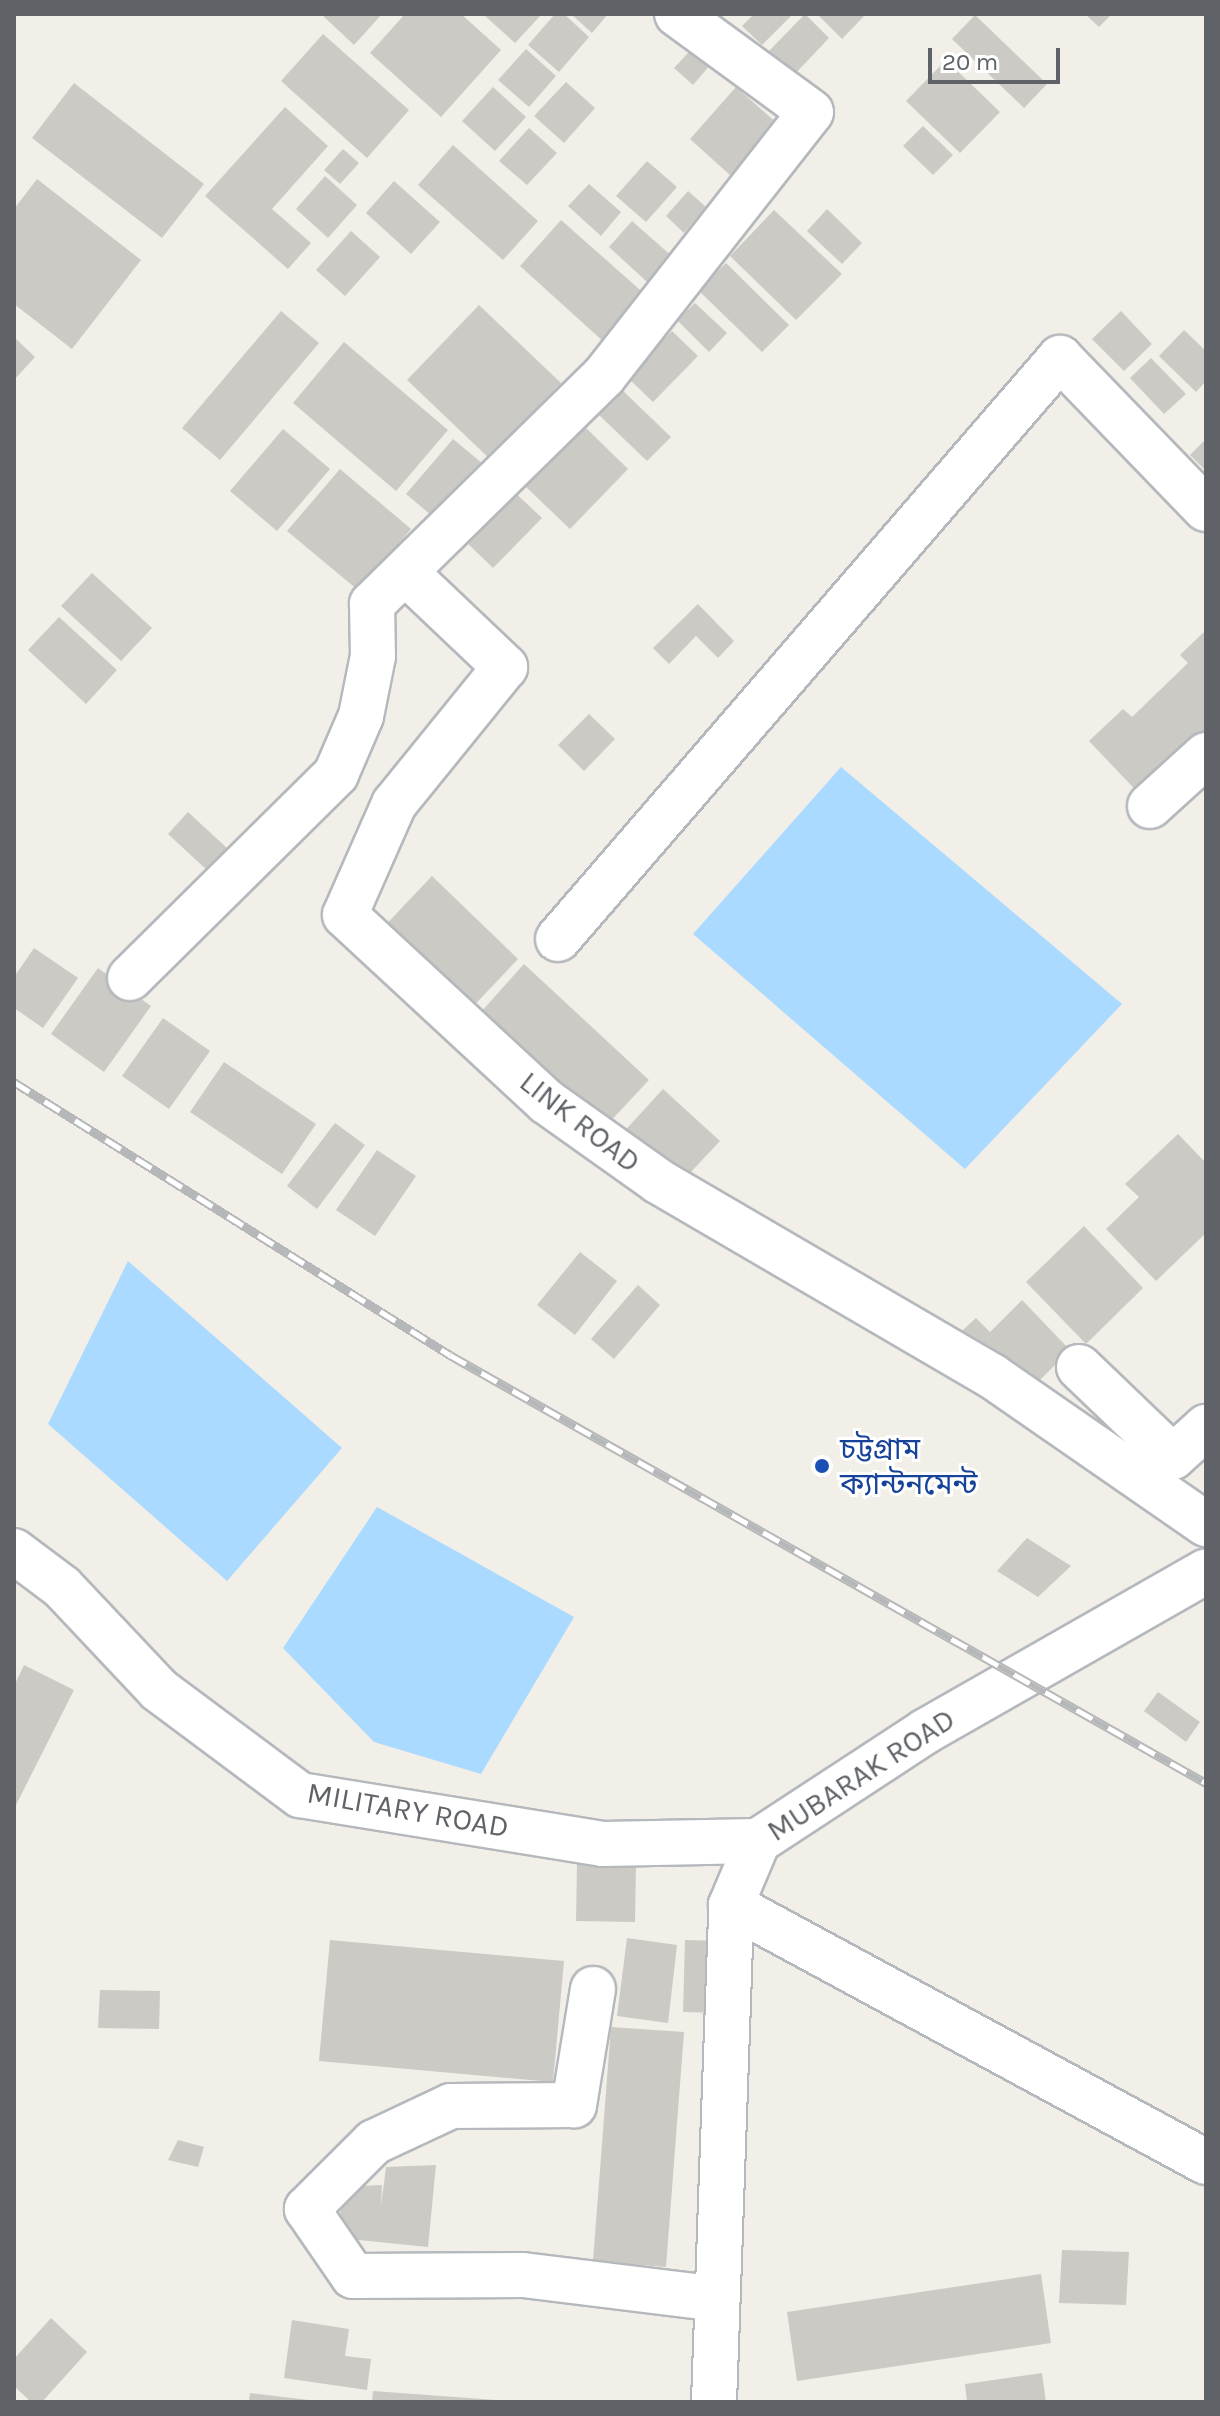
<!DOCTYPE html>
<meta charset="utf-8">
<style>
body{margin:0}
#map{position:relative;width:1220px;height:2416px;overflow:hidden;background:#f1efe8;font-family:Karla,"Noto Sans Bengali",sans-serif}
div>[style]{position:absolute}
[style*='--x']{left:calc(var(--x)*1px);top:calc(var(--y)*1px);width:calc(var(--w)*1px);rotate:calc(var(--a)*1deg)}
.water>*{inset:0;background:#aadaff}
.building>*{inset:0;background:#cccac5}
.roads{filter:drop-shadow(2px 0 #b5b8bc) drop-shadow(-2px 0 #b5b8bc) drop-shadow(0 2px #b5b8bc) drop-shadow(0 -2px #b5b8bc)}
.street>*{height:44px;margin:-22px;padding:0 22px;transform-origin:22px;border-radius:22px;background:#fff}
.secondary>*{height:44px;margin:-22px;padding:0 22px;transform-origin:22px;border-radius:22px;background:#fff}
.rail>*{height:9px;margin-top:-4.5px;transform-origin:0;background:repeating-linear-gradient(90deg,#fff 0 18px,#b6b7b8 0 36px);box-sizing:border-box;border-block:2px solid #b6b7b8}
.dots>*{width:22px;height:22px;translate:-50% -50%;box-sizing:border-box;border:4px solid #fff;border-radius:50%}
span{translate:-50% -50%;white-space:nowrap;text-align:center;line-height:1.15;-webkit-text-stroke:6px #fff;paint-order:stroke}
.street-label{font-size:30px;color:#5f6368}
.transit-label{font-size:30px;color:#164399}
.left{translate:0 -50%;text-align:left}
.frame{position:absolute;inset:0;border:16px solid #5f6368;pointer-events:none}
.scale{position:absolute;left:928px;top:48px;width:132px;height:36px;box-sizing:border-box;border:4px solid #5f6368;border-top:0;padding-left:10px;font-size:24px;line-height:28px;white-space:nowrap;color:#5f6368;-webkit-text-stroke:6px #fff;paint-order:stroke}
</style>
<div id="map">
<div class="water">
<div style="clip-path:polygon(841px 767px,1122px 1004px,965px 1169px,693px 934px)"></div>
<div style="clip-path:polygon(128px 1261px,342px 1448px,227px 1581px,48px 1424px)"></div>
<div style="clip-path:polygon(377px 1507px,574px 1617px,481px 1774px,374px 1742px,283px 1648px)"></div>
</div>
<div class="building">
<div style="clip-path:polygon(321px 14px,382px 14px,354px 45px)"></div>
<div style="clip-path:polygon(405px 14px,461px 14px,501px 50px,441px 117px,370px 53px)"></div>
<div style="clip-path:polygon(483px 14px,542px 14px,515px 43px)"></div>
<div style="clip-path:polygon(555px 14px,564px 14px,589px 37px,559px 72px,528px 45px)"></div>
<div style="clip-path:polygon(571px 14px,608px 14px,592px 33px)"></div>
<div style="clip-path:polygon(754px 14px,793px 14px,762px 45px,742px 26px)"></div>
<div style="clip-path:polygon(805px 14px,829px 38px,793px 76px,768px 52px)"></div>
<div style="clip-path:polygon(817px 14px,866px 14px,842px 39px)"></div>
<div style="clip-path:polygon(1085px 14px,1112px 14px,1099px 27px)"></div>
<div style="clip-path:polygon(975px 15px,1047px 84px,1024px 108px,952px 39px)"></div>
<div style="clip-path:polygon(323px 34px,409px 110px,367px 158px,281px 81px)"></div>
<div style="clip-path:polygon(699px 41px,717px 57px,693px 85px,674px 68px)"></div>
<div style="clip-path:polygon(526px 49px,556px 76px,529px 107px,498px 80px)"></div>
<div style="clip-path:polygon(946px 60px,1000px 112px,960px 153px,906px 101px)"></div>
<div style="clip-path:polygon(566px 82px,595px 108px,564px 143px,534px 116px)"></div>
<div style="clip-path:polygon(74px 83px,204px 184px,162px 238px,32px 138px)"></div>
<div style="clip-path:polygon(493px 87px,526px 117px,495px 151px,462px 121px)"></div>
<div style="clip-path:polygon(736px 87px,778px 124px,731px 176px,690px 139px)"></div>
<div style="clip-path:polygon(285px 107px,328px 146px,272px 209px,311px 243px,288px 269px,205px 196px)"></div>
<div style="clip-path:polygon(923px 126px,953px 155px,933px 175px,903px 146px)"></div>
<div style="clip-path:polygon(529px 128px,557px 153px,527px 185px,499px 161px)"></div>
<div style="clip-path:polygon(453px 145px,538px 221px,503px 260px,418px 185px)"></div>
<div style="clip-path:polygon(343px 149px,359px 163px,340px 184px,324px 170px)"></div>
<div style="clip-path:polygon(647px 161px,677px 187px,646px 222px,616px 196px)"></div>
<div style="clip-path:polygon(325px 176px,357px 205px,328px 238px,296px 209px)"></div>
<div style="clip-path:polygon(37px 179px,141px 260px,72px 349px,14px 304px,14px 209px)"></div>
<div style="clip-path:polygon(394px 181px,440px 222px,411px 254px,366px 213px)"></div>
<div style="clip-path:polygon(589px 184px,621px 212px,601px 236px,568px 206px)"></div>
<div style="clip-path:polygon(688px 191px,706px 207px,684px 233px,666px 216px)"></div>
<div style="clip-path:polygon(827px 209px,862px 243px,842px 264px,807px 231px)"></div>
<div style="clip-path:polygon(774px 210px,842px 274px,796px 320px,730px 256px)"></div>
<div style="clip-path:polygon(561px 220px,647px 296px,605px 343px,520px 266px)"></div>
<div style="clip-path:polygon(632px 221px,682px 265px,658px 292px,609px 247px)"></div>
<div style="clip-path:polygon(351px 231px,380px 257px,345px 296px,316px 270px)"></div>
<div style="clip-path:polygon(726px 263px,789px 325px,762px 352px,698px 290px)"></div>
<div style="clip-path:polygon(695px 303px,727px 333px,709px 352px,677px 320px)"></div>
<div style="clip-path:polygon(479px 305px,563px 385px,491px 460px,407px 380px)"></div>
<div style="clip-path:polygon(281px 311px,319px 343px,220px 460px,182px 428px)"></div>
<div style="clip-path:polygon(1121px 311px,1152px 344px,1124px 371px,1092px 339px)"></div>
<div style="clip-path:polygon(1184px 330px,1206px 351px,1206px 381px,1196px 392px,1159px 356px)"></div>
<div style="clip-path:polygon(672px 331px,698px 356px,653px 402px,627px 377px)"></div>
<div style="clip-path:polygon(14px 337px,35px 357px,14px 380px)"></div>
<div style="clip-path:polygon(344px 342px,448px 430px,396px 491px,293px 403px)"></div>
<div style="clip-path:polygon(1151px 358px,1186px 394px,1164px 414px,1130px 378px)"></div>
<div style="clip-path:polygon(621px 389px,671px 437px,647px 461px,598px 414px)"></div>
<div style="clip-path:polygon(584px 426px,628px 469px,570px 529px,525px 486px)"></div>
<div style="clip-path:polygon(283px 429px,330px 469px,277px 531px,230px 491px)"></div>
<div style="clip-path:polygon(453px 439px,483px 464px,437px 520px,406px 494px)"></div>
<div style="clip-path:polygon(1206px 439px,1206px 471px,1190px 455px)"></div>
<div style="clip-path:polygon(340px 469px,411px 529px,359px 591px,287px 531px)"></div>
<div style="clip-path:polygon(508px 486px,542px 518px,493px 568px,460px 536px)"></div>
<div style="clip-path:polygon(92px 573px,152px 628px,121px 661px,61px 606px)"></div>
<div style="clip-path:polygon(698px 604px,734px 641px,718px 658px,696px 636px,669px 664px,653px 648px)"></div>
<div style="clip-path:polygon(59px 617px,117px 670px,86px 704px,28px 650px)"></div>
<div style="clip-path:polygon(1206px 630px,1206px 745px,1147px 802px,1089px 741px,1123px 709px,1132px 717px,1188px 663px,1180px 655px)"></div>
<div style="clip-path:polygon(589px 714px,615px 739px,584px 771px,558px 745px)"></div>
<div style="clip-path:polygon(188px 812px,228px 849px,208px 871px,168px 834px)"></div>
<div style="clip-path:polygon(432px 876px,518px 959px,464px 1016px,377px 934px)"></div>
<div style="clip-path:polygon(34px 948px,78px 978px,43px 1028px,14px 1008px,14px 977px)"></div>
<div style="clip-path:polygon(524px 964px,649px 1080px,604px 1128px,480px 1013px)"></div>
<div style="clip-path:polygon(98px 968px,151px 1006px,104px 1072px,51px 1034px)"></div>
<div style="clip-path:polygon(163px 1018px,210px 1051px,169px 1109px,122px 1076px)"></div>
<div style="clip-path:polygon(224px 1062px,316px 1124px,282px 1174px,190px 1112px)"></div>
<div style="clip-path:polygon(663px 1089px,720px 1141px,675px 1189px,619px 1137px)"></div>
<div style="clip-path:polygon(335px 1123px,365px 1145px,317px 1209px,287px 1186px)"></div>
<div style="clip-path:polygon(1178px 1134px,1206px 1163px,1206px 1233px,1156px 1281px,1106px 1229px,1139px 1197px,1125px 1184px)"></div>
<div style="clip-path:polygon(377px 1150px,416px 1176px,375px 1236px,336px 1210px)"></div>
<div style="clip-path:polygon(1084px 1226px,1143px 1288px,1086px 1344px,1026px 1282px)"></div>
<div style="clip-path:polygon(580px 1252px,617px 1281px,575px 1335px,537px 1305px)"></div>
<div style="clip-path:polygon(638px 1285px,660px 1305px,614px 1359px,591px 1339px)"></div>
<div style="clip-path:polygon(1022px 1300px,1070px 1350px,1039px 1381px,1030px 1372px,1005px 1396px,952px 1340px,976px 1318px,990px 1332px)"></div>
<div style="clip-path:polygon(1027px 1538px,1071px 1566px,1038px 1597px,997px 1571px)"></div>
<div style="clip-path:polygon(24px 1665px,74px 1690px,14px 1809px,14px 1686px)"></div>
<div style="clip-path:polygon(1158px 1692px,1200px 1722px,1186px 1742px,1144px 1711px)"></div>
<div style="clip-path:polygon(577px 1863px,636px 1864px,635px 1922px,576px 1921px)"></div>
<div style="clip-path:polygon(627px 1938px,677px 1945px,668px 2023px,617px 2016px)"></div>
<div style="clip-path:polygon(330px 1940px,564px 1961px,553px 2082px,319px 2061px)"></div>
<div style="clip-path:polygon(685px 1940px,723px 1941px,721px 2013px,683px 2012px)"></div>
<div style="clip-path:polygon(100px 1990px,160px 1991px,159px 2029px,98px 2028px)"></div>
<div style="clip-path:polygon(611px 2027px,684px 2032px,666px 2267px,593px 2261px)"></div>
<div style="clip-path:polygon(178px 2140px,204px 2147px,198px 2167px,168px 2160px)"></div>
<div style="clip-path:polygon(436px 2165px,428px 2247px,339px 2238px,342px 2187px,382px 2185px,381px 2206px,386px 2167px)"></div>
<div style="clip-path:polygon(1062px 2250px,1129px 2252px,1126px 2305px,1059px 2303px)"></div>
<div style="clip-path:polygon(1041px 2274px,1051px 2343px,797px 2381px,787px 2312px)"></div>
<div style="clip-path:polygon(51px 2318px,87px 2352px,42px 2402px,31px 2402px,14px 2386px,14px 2359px)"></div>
<div style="clip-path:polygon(292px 2320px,349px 2329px,345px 2356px,371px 2359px,367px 2390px,284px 2378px)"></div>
<div style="clip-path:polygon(1042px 2373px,1046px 2402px,967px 2402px,965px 2384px)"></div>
<div style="clip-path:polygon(373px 2391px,496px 2400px,496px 2402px,372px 2402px)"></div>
<div style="clip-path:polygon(250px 2393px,309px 2400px,309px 2402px,249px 2402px)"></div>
</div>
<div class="roads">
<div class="street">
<div style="--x:408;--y:575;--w:134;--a:43.5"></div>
<div style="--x:505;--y:667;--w:176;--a:129"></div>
<div style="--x:394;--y:804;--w:121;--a:113.8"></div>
<div style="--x:345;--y:915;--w:275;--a:42.8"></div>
<div style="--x:547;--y:1102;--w:136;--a:35.4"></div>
<div style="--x:658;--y:1181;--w:387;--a:30.3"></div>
<div style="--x:992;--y:1376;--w:260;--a:34.7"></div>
<div style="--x:1150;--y:806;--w:76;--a:-42.3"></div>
<div style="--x:558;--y:939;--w:768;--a:-49.17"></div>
<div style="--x:1060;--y:358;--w:210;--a:46"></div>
<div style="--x:130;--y:978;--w:290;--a:-44.7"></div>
<div style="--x:336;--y:774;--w:63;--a:-66.7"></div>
<div style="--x:361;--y:716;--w:61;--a:-78.7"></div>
<div style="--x:373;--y:656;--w:52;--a:-91.1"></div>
<div style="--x:372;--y:604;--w:325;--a:-44.5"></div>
<div style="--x:604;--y:376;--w:335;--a:-51.9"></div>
<div style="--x:811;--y:112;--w:166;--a:-143.8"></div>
<div style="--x:1079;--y:1367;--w:130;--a:43.8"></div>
<div style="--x:1173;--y:1457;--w:45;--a:-42.3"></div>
<div style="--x:14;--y:1551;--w:60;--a:36.9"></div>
<div style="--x:62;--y:1587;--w:141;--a:46.7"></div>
<div style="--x:159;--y:1690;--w:176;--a:36.7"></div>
<div style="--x:300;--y:1795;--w:307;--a:9.2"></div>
<div style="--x:603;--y:1844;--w:155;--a:-1.1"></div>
<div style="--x:731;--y:1905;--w:540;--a:28.42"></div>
<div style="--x:593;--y:1989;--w:118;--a:99.3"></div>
<div style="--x:574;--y:2105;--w:123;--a:179.5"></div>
<div style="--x:451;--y:2106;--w:85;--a:154.9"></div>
<div style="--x:374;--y:2142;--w:95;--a:135"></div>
<div style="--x:307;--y:2209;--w:81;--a:55.5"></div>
<div style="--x:353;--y:2276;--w:170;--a:-0.3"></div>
<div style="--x:523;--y:2275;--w:196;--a:7"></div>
</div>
<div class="secondary">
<div style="--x:714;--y:2402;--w:497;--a:-88"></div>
<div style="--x:731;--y:1905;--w:69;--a:-67.1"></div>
<div style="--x:758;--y:1841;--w:201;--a:-33.2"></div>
<div style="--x:926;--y:1731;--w:322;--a:-29.7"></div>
</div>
</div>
<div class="rail">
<div style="--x:14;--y:1082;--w:514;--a:32.05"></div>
<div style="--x:450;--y:1355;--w:869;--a:29.52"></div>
</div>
<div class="dots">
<div style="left:822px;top:1466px;background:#1a4fb4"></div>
</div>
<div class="street-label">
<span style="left:580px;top:1122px;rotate:38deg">LINK ROAD</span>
<span style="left:861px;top:1775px;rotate:-33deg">MUBARAK ROAD</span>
<span style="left:408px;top:1810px;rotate:10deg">MILITARY ROAD</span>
</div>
<div class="transit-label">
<span class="left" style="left:840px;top:1466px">চট্টগ্রাম<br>ক্যান্টনমেন্ট</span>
</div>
<div class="frame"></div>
<div class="scale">20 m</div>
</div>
